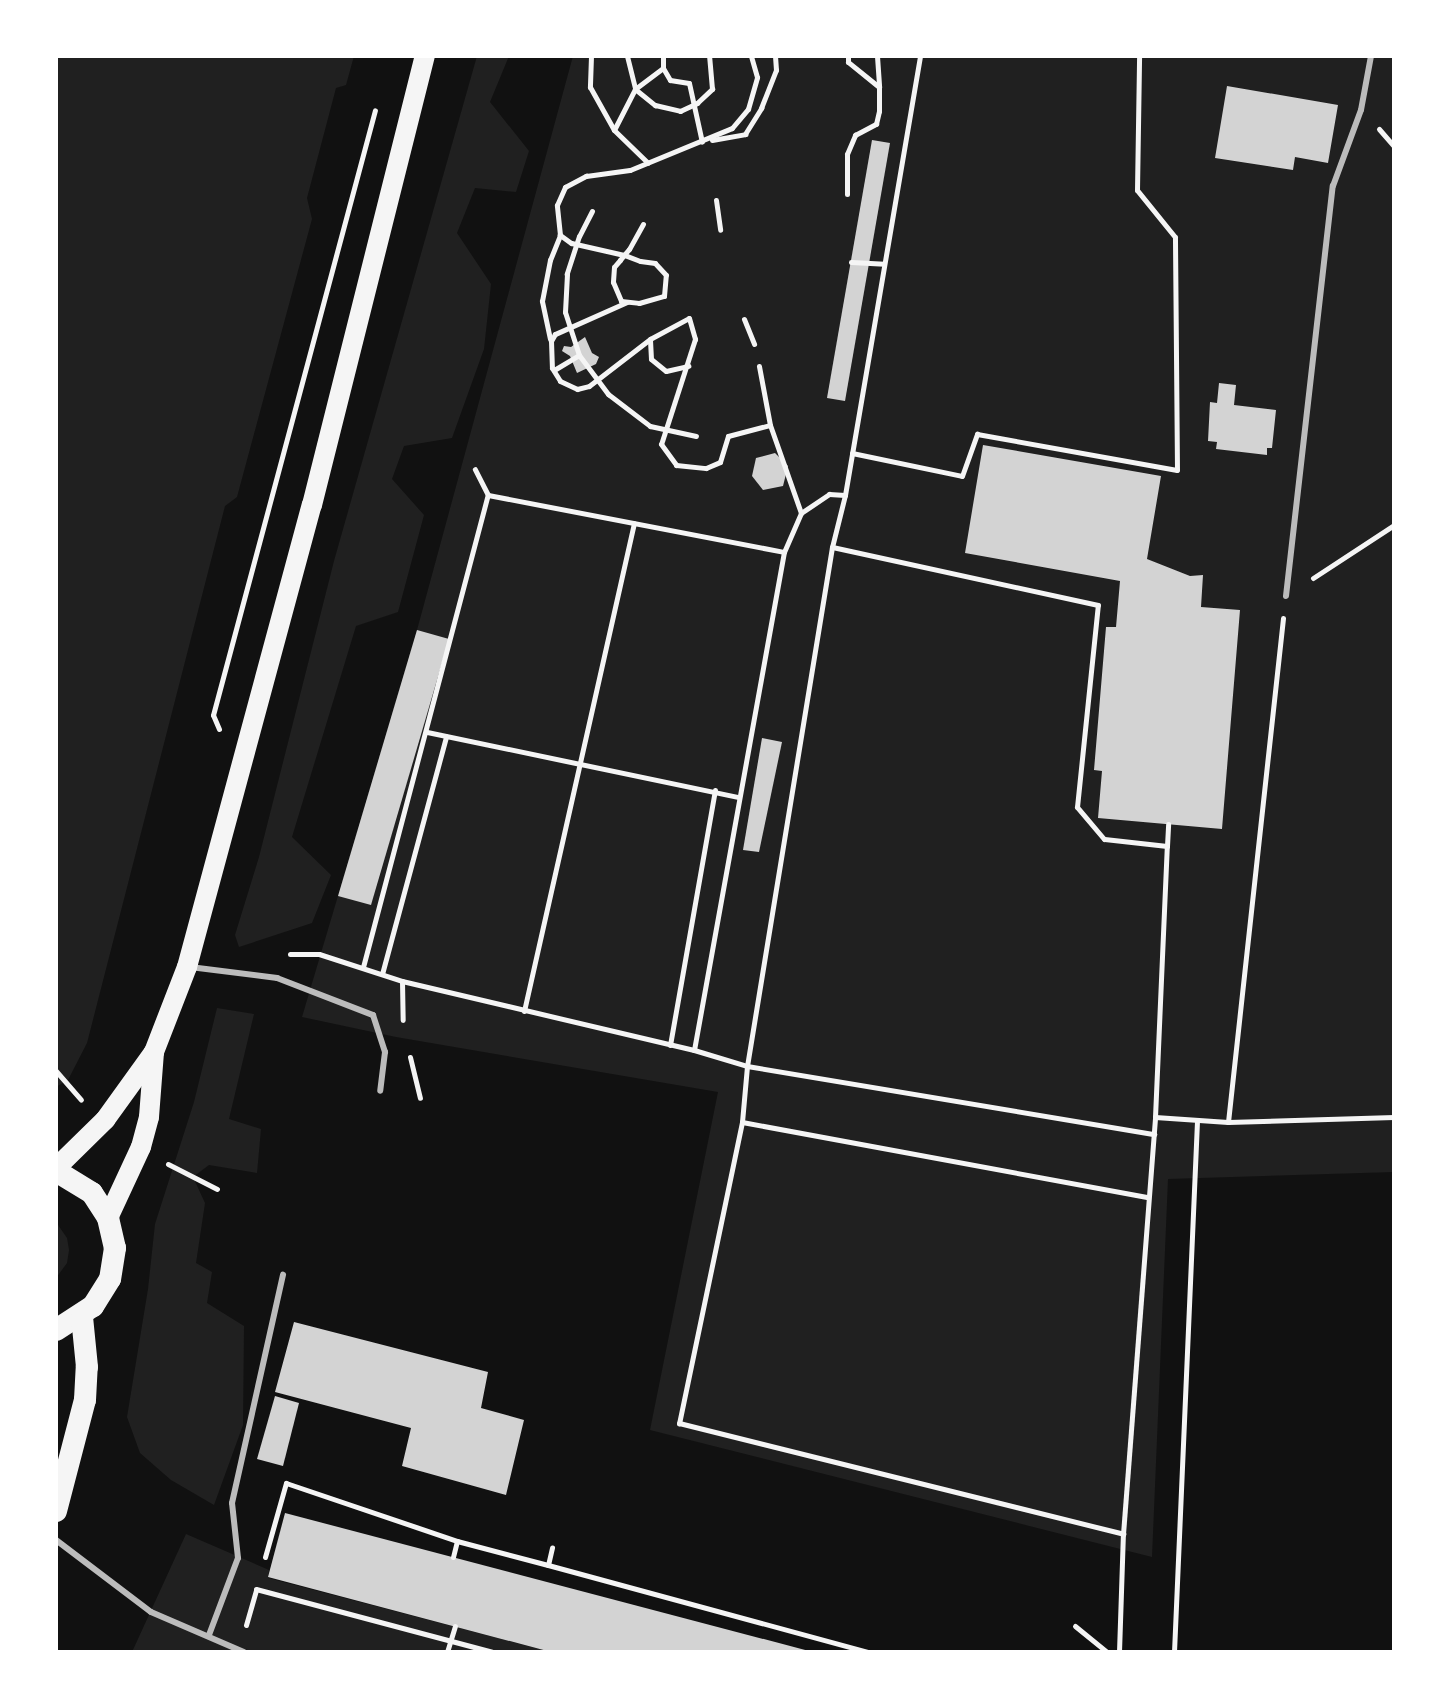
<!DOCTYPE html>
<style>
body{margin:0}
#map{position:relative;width:1450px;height:1708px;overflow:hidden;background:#111;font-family:Lato,sans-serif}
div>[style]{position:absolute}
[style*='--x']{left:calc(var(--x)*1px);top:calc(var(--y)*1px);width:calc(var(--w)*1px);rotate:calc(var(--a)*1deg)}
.green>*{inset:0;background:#202020}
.building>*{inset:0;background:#d3d3d3}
.path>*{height:5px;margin:-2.5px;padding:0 2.5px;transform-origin:2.5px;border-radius:2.5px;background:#f5f5f5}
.service>*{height:6px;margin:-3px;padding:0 3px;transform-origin:3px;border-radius:3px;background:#bcbcbc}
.primary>*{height:20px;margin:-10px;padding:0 10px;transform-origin:10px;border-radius:10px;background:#f5f5f5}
.trunk>*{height:22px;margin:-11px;padding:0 11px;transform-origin:11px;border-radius:11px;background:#f5f5f5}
span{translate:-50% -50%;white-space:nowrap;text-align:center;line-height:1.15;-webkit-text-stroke:8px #fff;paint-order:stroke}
.frame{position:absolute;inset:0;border:58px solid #fff;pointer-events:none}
</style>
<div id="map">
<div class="green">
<div style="clip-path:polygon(56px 56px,354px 56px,346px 85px,336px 88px,307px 198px,312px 219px,237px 497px,225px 506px,87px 1043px,68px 1080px,56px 1087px)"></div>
<div style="clip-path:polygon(477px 56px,509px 56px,490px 102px,529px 151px,516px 192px,475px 188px,457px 233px,491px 284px,484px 349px,452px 438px,404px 446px,392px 479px,424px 515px,398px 612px,356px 626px,292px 837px,331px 875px,312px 923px,239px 947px,235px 935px,259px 857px,334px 561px)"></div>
<div style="clip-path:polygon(573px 56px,1394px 56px,1394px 1172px,1168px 1179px,1152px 1557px,650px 1430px,718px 1092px,396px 1037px,302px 1017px,417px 630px)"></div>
<div style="clip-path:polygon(217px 1008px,254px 1014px,229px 1119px,261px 1129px,257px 1173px,209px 1165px,193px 1177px,205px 1203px,196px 1263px,212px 1272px,207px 1303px,244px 1326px,243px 1425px,214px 1505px,171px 1480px,140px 1453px,127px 1417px,148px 1289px,155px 1224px,194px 1102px)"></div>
<div style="clip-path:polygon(56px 1222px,67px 1238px,69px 1250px,67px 1263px,56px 1278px)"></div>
<div style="clip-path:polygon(186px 1534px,269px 1570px,268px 1578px,551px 1652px,132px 1652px)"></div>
</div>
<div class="building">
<div style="clip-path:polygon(1227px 86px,1338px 105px,1328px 163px,1295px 157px,1293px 170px,1215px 158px)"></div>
<div style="clip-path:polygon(872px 140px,890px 143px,845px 401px,827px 398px)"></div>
<div style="clip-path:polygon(585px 337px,592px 353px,599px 357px,596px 364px,577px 373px,570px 356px,562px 351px,564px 346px,571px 347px)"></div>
<div style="clip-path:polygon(1219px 383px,1236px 385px,1234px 405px,1276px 410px,1272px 448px,1267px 448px,1267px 455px,1216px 449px,1217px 442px,1208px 441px,1210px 402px,1217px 403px)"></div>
<div style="clip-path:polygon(983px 445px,1161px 476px,1147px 559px,1190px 576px,1203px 575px,1201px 607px,1240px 610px,1222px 829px,1098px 818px,1102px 771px,1094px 770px,1106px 627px,1116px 627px,1120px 581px,965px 553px)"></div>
<div style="clip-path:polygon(775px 453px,788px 466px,783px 486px,763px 490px,752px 476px,756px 458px)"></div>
<div style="clip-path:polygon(417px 630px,449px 639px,371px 905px,338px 896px)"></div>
<div style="clip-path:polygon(762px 738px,782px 742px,759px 852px,743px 850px)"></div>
<div style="clip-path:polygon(294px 1322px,488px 1372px,481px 1408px,524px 1420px,506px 1495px,402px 1466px,411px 1428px,275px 1392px)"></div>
<div style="clip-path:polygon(275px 1396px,299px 1403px,283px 1466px,257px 1459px)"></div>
<div style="clip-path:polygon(285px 1513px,809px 1651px,809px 1652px,551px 1652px,268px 1577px)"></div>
</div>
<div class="path">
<div style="--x:591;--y:56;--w:31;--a:92"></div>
<div style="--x:590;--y:87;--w:49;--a:60.8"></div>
<div style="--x:614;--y:130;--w:47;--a:44.1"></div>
<div style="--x:627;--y:56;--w:34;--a:76"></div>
<div style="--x:635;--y:89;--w:26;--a:39"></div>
<div style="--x:655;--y:105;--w:26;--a:13"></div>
<div style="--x:680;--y:111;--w:19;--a:-25"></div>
<div style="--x:697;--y:103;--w:21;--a:-43"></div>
<div style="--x:712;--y:89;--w:33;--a:-95"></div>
<div style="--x:663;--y:56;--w:12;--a:90"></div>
<div style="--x:663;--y:68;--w:14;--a:60"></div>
<div style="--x:670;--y:80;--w:19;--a:9"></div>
<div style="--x:689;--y:83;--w:60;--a:77.6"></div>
<div style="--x:877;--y:56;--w:31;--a:86"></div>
<div style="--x:1379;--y:129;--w:23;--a:49"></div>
<div style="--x:614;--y:130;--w:46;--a:-62.9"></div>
<div style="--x:635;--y:89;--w:35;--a:-37"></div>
<div style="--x:712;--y:140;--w:34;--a:-10"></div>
<div style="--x:745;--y:134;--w:31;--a:-58"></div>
<div style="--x:761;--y:108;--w:41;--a:-68.5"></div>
<div style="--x:776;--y:70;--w:14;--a:-94"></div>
<div style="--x:847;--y:194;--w:40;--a:-90"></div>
<div style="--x:847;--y:154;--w:21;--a:-67"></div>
<div style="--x:855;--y:135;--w:24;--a:-28"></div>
<div style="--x:876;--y:124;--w:13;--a:-77"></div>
<div style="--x:879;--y:111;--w:24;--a:-90"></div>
<div style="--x:879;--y:87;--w:40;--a:-141"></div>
<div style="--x:848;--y:62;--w:6;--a:-90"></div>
<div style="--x:716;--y:200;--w:30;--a:82"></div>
<div style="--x:592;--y:211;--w:28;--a:117"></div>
<div style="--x:579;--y:236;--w:40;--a:108"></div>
<div style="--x:567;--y:274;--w:38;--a:93"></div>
<div style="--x:565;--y:312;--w:45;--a:72"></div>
<div style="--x:579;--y:355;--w:49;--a:53.4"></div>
<div style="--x:608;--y:394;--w:53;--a:37.3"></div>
<div style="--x:650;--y:426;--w:47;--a:12.3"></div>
<div style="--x:643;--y:224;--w:29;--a:119"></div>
<div style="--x:629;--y:249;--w:8;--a:130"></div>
<div style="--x:624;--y:255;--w:6;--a:129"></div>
<div style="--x:620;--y:260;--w:9;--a:131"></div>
<div style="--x:614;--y:267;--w:15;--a:94"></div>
<div style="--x:613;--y:282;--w:21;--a:67"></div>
<div style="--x:621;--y:301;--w:18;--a:6"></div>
<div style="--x:639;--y:303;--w:26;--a:-16"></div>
<div style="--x:664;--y:296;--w:21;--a:-85"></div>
<div style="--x:666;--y:275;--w:16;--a:-133"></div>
<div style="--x:655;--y:263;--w:15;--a:-172"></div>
<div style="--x:640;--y:261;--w:17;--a:-159"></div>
<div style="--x:624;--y:255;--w:54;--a:-167.2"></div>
<div style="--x:571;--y:243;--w:14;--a:-144"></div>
<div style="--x:560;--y:235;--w:30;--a:-96"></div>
<div style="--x:557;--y:205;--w:20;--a:-66"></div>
<div style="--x:565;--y:187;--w:24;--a:-28"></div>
<div style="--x:586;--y:176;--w:44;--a:-7.8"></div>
<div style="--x:630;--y:170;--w:110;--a:-22.4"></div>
<div style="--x:732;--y:128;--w:25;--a:-50"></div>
<div style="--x:748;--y:109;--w:33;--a:-74"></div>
<div style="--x:757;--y:77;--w:22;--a:-106"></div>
<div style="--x:851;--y:262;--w:33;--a:3"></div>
<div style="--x:627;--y:302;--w:79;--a:156"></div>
<div style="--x:555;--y:334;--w:8;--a:120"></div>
<div style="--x:551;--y:341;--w:27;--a:88"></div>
<div style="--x:552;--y:368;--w:15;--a:58"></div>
<div style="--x:560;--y:381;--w:19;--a:25"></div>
<div style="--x:577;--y:389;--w:12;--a:-14"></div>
<div style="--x:589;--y:386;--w:77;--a:-37.6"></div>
<div style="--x:650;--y:339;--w:44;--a:-28.3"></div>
<div style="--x:689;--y:318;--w:22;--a:74"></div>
<div style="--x:695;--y:339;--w:110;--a:107.9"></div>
<div style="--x:661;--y:444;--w:26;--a:54"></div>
<div style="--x:676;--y:465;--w:30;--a:6"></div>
<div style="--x:706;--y:468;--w:15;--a:-23"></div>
<div style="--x:720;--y:462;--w:27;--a:-73"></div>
<div style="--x:728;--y:436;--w:43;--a:-14.7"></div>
<div style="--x:770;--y:425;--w:60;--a:-100.6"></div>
<div style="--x:744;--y:319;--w:27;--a:68"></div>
<div style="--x:550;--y:339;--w:39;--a:-102"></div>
<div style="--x:542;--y:301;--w:42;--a:-79"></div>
<div style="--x:550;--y:260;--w:27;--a:-68"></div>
<div style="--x:650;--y:340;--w:19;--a:87"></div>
<div style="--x:651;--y:359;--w:19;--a:39"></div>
<div style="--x:666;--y:371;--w:23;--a:-13"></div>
<div style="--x:554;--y:370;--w:29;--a:-31"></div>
<div style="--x:852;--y:453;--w:112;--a:11.8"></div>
<div style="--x:962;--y:476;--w:45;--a:-70.3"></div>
<div style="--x:977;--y:434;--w:203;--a:10.2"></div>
<div style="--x:1177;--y:470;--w:233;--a:-90.5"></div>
<div style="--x:1175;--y:237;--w:60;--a:-129"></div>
<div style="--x:1137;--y:190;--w:134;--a:-89.1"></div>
<div style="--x:488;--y:495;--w:301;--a:10.9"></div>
<div style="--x:845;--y:495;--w:445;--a:-80.3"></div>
<div style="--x:801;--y:513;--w:34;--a:-34"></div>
<div style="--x:829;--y:494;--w:16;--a:4"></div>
<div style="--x:845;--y:495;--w:54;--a:104"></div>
<div style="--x:1313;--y:578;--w:97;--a:-33.2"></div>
<div style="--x:219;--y:729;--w:15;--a:-113"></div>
<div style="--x:213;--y:715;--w:626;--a:-75.01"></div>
<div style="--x:427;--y:732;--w:317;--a:11.8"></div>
<div style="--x:1167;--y:846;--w:22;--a:-87"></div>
<div style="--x:290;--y:954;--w:29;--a:0"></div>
<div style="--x:319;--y:954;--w:87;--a:18"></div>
<div style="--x:402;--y:981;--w:300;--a:13.3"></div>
<div style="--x:694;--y:1050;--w:55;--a:16.8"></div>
<div style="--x:747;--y:1066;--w:413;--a:9.5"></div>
<div style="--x:363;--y:967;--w:488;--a:-75.2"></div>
<div style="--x:488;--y:495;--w:29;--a:-117"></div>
<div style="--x:382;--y:974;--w:246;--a:-74.9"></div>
<div style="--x:402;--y:981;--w:39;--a:89"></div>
<div style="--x:524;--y:1011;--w:500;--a:-77.3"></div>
<div style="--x:670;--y:1045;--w:259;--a:-80"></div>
<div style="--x:694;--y:1050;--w:506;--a:-79.76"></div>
<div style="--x:784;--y:552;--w:43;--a:-66.4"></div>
<div style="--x:801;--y:513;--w:93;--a:-109.4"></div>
<div style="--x:410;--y:1057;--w:42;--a:76.3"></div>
<div style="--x:56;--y:1071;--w:38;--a:49"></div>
<div style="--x:1155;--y:1117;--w:73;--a:3.9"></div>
<div style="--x:1228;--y:1122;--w:166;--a:-1.7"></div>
<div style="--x:742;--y:1122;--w:413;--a:10.5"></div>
<div style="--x:1228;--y:1122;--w:507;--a:-83.77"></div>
<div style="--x:168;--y:1164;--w:55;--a:27"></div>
<div style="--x:265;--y:1557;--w:77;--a:-74.2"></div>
<div style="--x:286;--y:1483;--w:181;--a:18.7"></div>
<div style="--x:453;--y:1557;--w:16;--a:-76"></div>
<div style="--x:457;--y:1541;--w:94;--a:14.8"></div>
<div style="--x:548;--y:1565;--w:18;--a:-77"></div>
<div style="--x:548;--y:1565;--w:332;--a:15.2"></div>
<div style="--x:246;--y:1625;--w:37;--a:-74"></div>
<div style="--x:256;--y:1589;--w:244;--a:14.9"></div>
<div style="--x:1075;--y:1626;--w:41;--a:39.1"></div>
<div style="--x:447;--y:1652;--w:27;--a:-73"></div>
<div style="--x:1119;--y:1652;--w:118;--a:-88.1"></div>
<div style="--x:1123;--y:1534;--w:418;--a:-85.6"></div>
<div style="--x:1155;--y:1117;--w:271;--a:-87.5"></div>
<div style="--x:1167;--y:846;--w:63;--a:-173.7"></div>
<div style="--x:1104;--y:839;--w:42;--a:-130.2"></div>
<div style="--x:1077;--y:807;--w:203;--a:-84.1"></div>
<div style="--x:1098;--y:605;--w:272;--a:-167.7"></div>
<div style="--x:832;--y:547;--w:526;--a:99.3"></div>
<div style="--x:747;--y:1066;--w:56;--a:95.1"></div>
<div style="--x:742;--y:1122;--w:308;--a:101.8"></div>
<div style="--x:679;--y:1423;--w:458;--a:14"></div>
<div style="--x:1174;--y:1652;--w:531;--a:-87.52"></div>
</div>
<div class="service">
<div style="--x:1286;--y:596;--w:413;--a:-83.5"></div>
<div style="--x:1333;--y:186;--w:81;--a:-69.8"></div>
<div style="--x:1361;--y:110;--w:55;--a:-79.5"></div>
<div style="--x:190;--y:967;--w:88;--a:7.2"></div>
<div style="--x:277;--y:978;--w:103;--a:21.1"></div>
<div style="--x:373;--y:1015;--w:39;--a:72"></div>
<div style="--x:385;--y:1052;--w:39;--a:97"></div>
<div style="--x:56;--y:1540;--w:119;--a:37.2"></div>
<div style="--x:151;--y:1612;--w:101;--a:23.3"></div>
<div style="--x:209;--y:1635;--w:82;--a:-69.4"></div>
<div style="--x:238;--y:1558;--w:55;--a:-96.2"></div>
<div style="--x:232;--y:1503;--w:234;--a:-77.4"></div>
</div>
<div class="primary">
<div style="--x:56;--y:1168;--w:69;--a:-44.4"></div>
<div style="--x:105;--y:1120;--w:84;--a:-54.2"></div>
<div style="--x:154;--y:1052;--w:91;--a:-68.8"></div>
<div style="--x:187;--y:967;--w:479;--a:-74.9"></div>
<div style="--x:312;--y:505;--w:463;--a:-75.9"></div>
<div style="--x:108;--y:1218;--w:78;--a:-65.1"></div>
<div style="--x:141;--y:1147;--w:31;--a:-75"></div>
<div style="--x:149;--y:1117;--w:65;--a:-85.6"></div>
</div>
<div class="trunk">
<div style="--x:56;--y:1171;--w:42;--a:31.4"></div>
<div style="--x:92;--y:1193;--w:30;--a:57"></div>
<div style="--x:108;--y:1218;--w:31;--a:77"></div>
<div style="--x:115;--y:1248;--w:31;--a:99"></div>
<div style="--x:110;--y:1279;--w:32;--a:122"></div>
<div style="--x:93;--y:1306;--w:44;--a:147"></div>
<div style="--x:56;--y:1511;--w:115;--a:-75.4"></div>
<div style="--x:85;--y:1400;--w:33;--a:-87"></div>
<div style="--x:87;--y:1367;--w:50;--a:-95.7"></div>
</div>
<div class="frame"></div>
</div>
